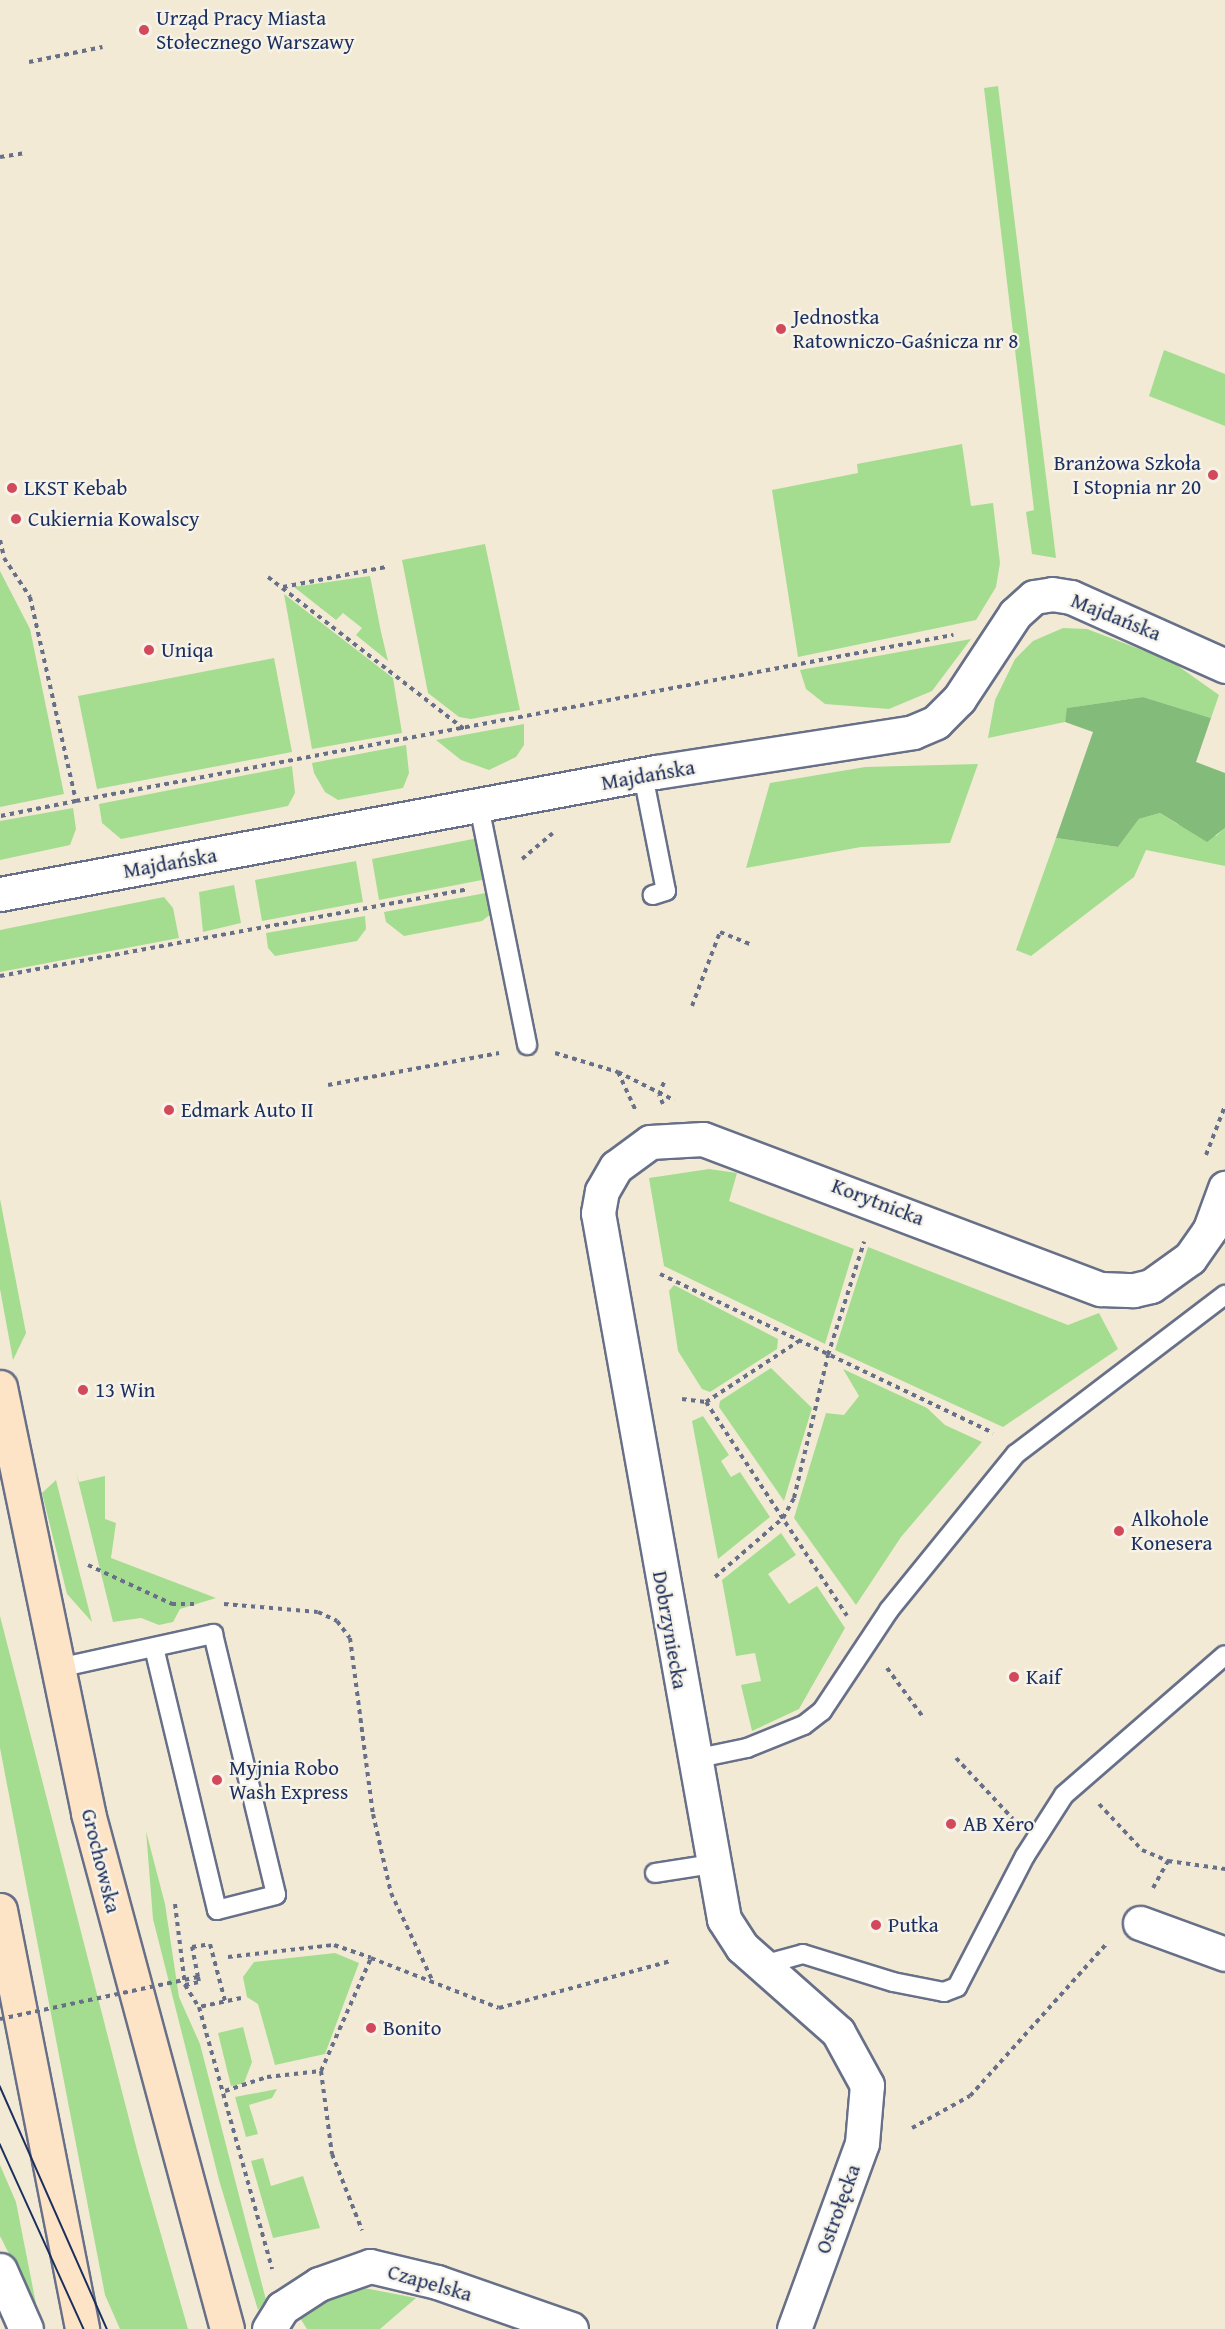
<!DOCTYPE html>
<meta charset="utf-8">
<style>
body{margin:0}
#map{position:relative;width:1225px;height:2329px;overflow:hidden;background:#f3ead5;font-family:"Gentium Book Plus",serif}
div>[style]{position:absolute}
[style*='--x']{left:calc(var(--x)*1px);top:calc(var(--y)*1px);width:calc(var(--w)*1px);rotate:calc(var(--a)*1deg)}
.green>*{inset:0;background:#a4dd8f}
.forest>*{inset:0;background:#83bc7a}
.path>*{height:4px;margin-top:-2px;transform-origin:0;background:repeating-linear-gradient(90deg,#677088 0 4.5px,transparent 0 9px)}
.roads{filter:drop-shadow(2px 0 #677088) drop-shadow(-2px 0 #677088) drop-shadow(0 2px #677088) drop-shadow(0 -2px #677088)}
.lane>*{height:18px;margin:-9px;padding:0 9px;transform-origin:9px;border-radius:9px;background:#fff}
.street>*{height:33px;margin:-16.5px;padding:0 16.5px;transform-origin:16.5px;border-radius:16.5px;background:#fff}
.secondary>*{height:33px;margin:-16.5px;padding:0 16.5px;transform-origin:16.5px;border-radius:16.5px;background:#fee4c6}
.tram>*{height:1.5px;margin:-0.75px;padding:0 0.75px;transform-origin:0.75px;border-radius:0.75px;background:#1b2f5e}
.path-bridge>*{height:4px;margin-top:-2px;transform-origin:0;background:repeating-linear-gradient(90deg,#677088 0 4.5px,transparent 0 9px)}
.dots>*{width:16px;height:16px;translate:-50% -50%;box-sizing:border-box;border:3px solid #f7f3e8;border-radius:50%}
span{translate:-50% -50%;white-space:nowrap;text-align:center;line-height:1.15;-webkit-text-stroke:4.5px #f7f3e8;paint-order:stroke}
.poi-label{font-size:21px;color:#1b2f5e}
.left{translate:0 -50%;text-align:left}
.right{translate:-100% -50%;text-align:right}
.street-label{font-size:21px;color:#1b2f5e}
</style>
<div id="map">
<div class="green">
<div style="clip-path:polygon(998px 86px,1056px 558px,1032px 554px,1026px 512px,1034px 510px,984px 88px)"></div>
<div style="clip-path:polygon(1164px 350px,1225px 374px,1225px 426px,1149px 396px)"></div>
<div style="clip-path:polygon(962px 444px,971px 506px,993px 503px,1000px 563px,996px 587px,976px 620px,798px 657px,772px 490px,858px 473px,857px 464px)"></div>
<div style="clip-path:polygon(485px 544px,520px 710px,471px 719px,459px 717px,428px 693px,402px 560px)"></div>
<div style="clip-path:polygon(0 571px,30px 629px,64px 794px,0 807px)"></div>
<div style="clip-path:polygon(370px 576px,381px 632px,388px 661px,356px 635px,362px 628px,343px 613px,336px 620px,294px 587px)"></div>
<div style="clip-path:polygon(284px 594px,393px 678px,402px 733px,312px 749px)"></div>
<div style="clip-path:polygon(1063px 628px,1087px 629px,1171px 661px,1219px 695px,1211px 718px,1143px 697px,1068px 708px,1065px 722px,988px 738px,995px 700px,1015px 659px,1033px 641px)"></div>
<div style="clip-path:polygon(971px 639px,932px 691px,889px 709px,825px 704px,806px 689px,800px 670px)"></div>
<div style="clip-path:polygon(274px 658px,292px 752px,97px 789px,78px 696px)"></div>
<div style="clip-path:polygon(524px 724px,524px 745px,516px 757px,489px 770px,461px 760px,436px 740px)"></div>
<div style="clip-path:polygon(406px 745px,409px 773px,403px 788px,338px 800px,325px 792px,314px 773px,312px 763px)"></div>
<div style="clip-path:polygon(978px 764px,950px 843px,861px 847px,746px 868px,770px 783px,865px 767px)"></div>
<div style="clip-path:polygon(292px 766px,295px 793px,288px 806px,121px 839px,102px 823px,99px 804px)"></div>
<div style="clip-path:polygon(73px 808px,76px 829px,70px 845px,0 860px,0 821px)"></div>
<div style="clip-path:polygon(1160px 813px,1177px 824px,1216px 836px,1225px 828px,1225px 866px,1146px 850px,1134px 877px,1031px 956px,1016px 950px,1056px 838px,1118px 847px,1139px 819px)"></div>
<div style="clip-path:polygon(478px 838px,487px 879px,379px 900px,372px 859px)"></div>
<div style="clip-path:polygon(356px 861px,363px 902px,262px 921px,255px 880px)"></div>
<div style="clip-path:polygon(234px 885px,241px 923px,203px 932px,199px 892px)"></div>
<div style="clip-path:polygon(491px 892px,492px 913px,482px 921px,404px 936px,386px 922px,384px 912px)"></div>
<div style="clip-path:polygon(164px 897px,173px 908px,179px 938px,0 972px,0 930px)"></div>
<div style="clip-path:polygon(365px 916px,366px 929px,357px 941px,275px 956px,268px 948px,266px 933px)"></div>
<div style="clip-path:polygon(709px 1169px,737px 1173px,729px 1201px,854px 1249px,825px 1344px,664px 1266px,649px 1178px)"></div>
<div style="clip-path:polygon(0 1199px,26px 1333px,13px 1360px,0 1289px)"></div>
<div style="clip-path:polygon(868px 1247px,1068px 1325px,1099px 1313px,1118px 1349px,1003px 1427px,835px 1350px)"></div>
<div style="clip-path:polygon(674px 1285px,778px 1339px,777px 1349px,710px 1392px,702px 1389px,678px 1351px,669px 1291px)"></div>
<div style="clip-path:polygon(771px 1368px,812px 1408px,784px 1501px,719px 1407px,720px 1401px)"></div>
<div style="clip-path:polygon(843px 1369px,927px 1408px,945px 1425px,982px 1442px,901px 1537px,856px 1605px,794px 1518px,826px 1413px,844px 1415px,859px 1396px)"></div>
<div style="clip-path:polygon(703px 1416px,729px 1455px,721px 1461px,731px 1477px,740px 1472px,770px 1517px,718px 1559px,692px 1421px)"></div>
<div style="clip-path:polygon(76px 1472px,79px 1482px,105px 1476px,105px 1519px,116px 1523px,111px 1558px,216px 1598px,180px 1609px,173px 1622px,159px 1625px,141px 1618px,113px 1622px)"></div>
<div style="clip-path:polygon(56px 1480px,92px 1622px,67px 1594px,42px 1493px)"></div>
<div style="clip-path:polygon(781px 1533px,796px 1555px,768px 1574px,789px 1604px,817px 1586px,845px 1628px,799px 1709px,752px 1731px,741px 1685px,761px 1681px,755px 1653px,736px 1656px,722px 1580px)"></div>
<div style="clip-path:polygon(0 1616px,138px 2154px,188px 2329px,120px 2329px,105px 2295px,0 1748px)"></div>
<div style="clip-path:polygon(146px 1831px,165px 1904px,179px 1997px,200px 2044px,266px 2300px,258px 2310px,219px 2180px,153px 1919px)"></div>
<div style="clip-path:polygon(335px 1953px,359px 1963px,325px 2054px,275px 2065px,258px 2004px,247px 1997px,243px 1977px,254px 1962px)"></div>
<div style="clip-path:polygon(243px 2027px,252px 2062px,244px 2083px,231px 2086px,218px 2033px)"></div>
<div style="clip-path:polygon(277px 2089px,272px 2098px,249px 2105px,258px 2134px,246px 2137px,235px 2097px)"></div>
<div style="clip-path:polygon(263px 2158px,271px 2186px,303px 2176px,320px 2228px,273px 2238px,251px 2161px)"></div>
<div style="clip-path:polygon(0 2165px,16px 2202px,37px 2309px,0 2236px)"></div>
<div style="clip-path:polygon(359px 2287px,416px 2298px,380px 2329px,307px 2329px,300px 2318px,314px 2306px)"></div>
</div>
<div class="forest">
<div style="clip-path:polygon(1143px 697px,1211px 718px,1196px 762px,1225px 773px,1225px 828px,1207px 842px,1160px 813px,1139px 819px,1118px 847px,1056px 838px,1093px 732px,1065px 722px,1067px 708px)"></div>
</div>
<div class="path">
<div style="--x:29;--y:62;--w:75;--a:-11.6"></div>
<div style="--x:0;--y:157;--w:24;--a:-9"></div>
<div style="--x:0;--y:540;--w:18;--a:77"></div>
<div style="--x:4;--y:558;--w:47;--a:56.3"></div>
<div style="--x:30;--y:597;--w:209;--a:77.3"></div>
<div style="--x:76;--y:801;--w:77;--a:168.8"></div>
<div style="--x:268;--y:577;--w:249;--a:37.8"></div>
<div style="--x:283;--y:587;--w:105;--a:-11"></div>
<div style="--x:76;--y:801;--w:893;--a:-10.72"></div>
<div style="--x:522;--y:859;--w:40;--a:-40"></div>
<div style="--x:0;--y:976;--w:473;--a:-10.5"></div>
<div style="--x:692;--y:1006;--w:79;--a:-69.3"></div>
<div style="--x:720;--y:932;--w:35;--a:22"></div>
<div style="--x:555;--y:1053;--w:66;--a:16.8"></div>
<div style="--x:618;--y:1072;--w:41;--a:65.3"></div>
<div style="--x:618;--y:1072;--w:63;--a:26.6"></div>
<div style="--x:328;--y:1085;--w:174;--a:-10.6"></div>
<div style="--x:663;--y:1104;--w:10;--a:-114"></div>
<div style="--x:659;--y:1095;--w:17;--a:-69"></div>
<div style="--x:1206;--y:1155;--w:53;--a:-68.8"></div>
<div style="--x:660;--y:1274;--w:369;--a:25.5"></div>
<div style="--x:682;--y:1399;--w:24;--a:7"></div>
<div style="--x:706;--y:1402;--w:256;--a:56.6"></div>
<div style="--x:706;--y:1402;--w:111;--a:-33.3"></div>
<div style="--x:88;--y:1565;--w:93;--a:24.9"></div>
<div style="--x:172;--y:1604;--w:24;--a:0"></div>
<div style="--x:715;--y:1577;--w:90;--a:-40.9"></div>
<div style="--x:783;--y:1518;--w:23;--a:-61"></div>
<div style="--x:794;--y:1498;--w:147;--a:-76.6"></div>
<div style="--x:828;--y:1355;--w:119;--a:-72.3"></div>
<div style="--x:224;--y:1604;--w:94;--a:4.9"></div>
<div style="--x:318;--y:1612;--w:21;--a:25"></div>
<div style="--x:337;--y:1621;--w:21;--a:53"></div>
<div style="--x:350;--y:1638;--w:177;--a:82.6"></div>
<div style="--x:373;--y:1814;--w:81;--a:77.2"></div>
<div style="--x:391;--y:1893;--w:98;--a:64.7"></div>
<div style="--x:887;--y:1668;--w:61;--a:53.7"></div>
<div style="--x:956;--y:1758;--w:83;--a:46.9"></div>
<div style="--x:1099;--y:1804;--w:63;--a:46.9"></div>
<div style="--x:1142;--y:1850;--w:28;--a:23"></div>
<div style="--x:1168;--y:1861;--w:58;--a:8"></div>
<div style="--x:1153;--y:1888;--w:31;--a:-61"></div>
<div style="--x:175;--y:1904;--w:82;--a:83"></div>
<div style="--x:185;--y:1985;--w:26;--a:58"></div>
<div style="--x:228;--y:1957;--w:107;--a:-6.5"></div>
<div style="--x:334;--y:1945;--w:39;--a:19"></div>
<div style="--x:198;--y:1977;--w:31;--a:-101"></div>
<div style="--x:192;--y:1947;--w:18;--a:-9"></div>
<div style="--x:210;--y:1944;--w:59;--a:75.3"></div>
<div style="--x:185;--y:1985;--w:14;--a:-12"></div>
<div style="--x:241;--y:1998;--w:43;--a:167.9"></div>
<div style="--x:199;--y:2007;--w:272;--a:74.4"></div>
<div style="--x:321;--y:2071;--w:84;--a:82.5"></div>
<div style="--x:332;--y:2154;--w:82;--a:68.5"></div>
<div style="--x:225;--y:2091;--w:44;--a:-18.4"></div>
<div style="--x:267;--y:2077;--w:54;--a:-6.3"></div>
<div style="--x:321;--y:2071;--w:124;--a:-66.1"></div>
<div style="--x:371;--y:1958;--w:137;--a:21.3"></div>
<div style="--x:499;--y:2008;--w:178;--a:-15.3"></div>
<div style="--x:912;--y:2128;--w:66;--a:-28.9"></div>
<div style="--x:970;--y:2096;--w:207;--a:-48.1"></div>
</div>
<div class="roads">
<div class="lane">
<div style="--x:643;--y:775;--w:118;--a:78.8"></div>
<div style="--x:666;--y:891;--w:14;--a:163"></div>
<div style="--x:479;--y:806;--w:244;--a:78.6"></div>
<div style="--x:58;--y:1668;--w:159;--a:-12.4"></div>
<div style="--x:213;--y:1634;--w:268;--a:76.4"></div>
<div style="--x:276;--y:1895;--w:61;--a:165.7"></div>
<div style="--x:217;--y:1910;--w:269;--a:-103.5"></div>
<div style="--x:694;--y:1759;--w:54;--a:-11.7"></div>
<div style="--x:747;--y:1748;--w:61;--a:-22"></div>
<div style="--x:804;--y:1725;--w:23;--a:-38"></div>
<div style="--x:822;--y:1711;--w:121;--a:-56.4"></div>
<div style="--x:889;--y:1610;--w:201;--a:-50.9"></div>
<div style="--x:1016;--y:1454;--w:263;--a:-37.3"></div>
<div style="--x:655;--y:1873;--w:58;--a:-9"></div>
<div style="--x:763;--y:1965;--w:41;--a:-15.4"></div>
<div style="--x:803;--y:1954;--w:94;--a:17.3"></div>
<div style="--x:893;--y:1982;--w:52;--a:11.1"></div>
<div style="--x:944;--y:1992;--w:14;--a:-21"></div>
<div style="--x:957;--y:1987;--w:148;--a:-62.6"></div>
<div style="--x:1025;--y:1856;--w:72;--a:-57.4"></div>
<div style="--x:1064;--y:1795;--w:213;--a:-41"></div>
</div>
<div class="street">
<div style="--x:0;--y:894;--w:667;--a:-10.54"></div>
<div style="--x:656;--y:772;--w:260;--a:-8.8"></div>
<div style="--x:913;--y:732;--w:25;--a:-23"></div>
<div style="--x:936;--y:722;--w:33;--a:-45"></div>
<div style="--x:959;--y:699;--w:102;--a:-56.6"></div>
<div style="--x:1015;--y:614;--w:25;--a:-42"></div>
<div style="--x:1034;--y:597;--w:18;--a:-9"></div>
<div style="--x:1052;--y:594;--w:19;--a:9"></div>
<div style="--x:1071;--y:597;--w:169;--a:24.1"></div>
<div style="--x:1140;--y:1923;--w:90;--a:20"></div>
<div style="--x:0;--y:2270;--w:64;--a:66.2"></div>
<div style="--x:269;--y:2329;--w:25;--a:-58"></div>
<div style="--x:282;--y:2308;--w:44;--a:-33"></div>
<div style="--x:319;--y:2284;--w:54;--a:-19.4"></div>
<div style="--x:370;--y:2266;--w:69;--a:13.4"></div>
<div style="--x:437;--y:2282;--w:142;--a:19.3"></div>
<div style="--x:794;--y:2329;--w:198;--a:-69.9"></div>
<div style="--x:862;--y:2143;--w:58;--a:-85.1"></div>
<div style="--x:867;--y:2085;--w:60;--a:-118.7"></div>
<div style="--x:838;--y:2032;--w:128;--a:-138.5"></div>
<div style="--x:742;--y:1947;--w:33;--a:-123"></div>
<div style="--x:724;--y:1919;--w:717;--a:-100.12"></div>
<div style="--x:598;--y:1213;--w:22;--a:-80"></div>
<div style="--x:602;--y:1191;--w:28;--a:-60"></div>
<div style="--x:616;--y:1167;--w:42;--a:-36.3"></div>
<div style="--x:650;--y:1142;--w:53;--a:-3.2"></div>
<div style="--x:703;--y:1139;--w:425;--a:20.7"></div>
<div style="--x:1101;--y:1289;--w:33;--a:2"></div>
<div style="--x:1134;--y:1290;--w:17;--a:-13"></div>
<div style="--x:1151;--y:1286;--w:48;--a:-35.7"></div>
<div style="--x:1190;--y:1258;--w:35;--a:-55"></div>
<div style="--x:1210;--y:1229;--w:44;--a:-69.9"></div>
</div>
<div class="secondary">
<div style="--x:0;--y:1387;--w:435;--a:78.3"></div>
<div style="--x:88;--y:1813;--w:534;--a:74.92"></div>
<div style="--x:0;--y:1910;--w:427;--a:78.9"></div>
</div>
</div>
<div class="tram">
<div style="--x:0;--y:2086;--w:266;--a:66.2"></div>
<div style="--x:0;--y:2144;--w:203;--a:65.6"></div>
</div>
<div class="path-bridge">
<div style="--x:0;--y:2019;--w:202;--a:-12"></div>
<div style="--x:198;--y:1977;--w:5;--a:79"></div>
</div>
<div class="dots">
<div style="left:144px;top:30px;background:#d1495b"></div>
<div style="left:781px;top:329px;background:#d1495b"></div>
<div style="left:1213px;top:475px;background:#d1495b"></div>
<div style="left:12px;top:488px;background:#d1495b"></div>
<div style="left:16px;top:519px;background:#d1495b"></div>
<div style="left:149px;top:650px;background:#d1495b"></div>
<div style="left:169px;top:1110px;background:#d1495b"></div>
<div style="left:83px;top:1390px;background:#d1495b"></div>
<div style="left:1119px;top:1531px;background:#d1495b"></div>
<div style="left:1014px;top:1677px;background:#d1495b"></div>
<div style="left:217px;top:1780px;background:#d1495b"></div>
<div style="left:951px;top:1824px;background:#d1495b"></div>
<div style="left:876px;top:1925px;background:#d1495b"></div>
<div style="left:371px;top:2028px;background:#d1495b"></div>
</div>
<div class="poi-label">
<span class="left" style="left:156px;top:30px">Urząd Pracy Miasta<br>Stołecznego Warszawy</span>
<span class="left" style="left:793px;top:329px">Jednostka<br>Ratowniczo-Gaśnicza nr 8</span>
<span class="right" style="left:1201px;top:475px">Branżowa Szkoła<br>I Stopnia nr 20</span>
<span class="left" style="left:24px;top:488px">LKST Kebab</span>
<span class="left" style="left:28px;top:519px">Cukiernia Kowalscy</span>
<span class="left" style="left:161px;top:650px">Uniqa</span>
<span class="left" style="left:181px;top:1110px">Edmark Auto II</span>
<span class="left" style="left:95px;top:1390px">13 Win</span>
<span class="left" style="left:1131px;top:1531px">Alkohole<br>Konesera</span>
<span class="left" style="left:1026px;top:1677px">Kaif</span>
<span class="left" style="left:229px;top:1780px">Myjnia Robo<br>Wash Express</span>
<span class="left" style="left:963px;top:1824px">AB Xero</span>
<span class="left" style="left:888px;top:1925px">Putka</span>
<span class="left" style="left:383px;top:2028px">Bonito</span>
</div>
<div class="street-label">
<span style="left:1116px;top:617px;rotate:22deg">Majdańska</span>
<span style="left:648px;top:775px;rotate:-10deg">Majdańska</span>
<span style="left:170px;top:863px;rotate:-10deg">Majdańska</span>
<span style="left:878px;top:1202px;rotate:21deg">Korytnicka</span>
<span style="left:670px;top:1630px;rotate:80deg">Dobrzyniecka</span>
<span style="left:101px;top:1861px;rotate:76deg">Grochowska</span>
<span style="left:838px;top:2209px;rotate:-70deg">Ostrołęcka</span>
<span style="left:430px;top:2283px;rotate:16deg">Czapelska</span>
</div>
</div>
